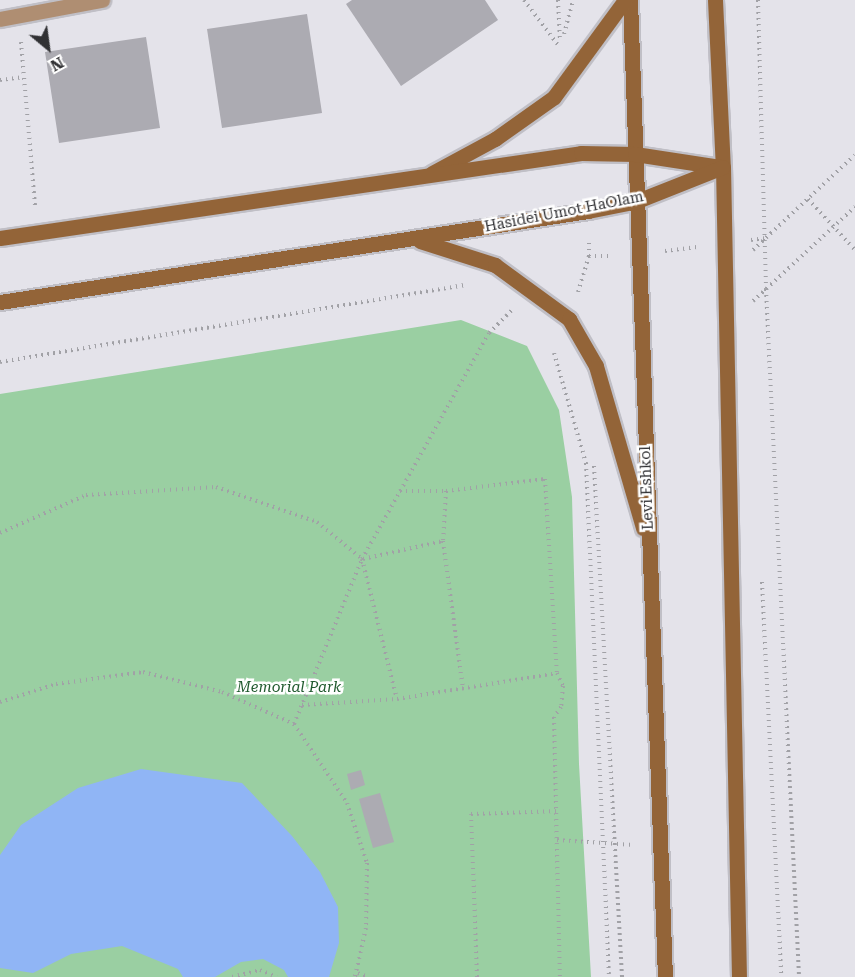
<!DOCTYPE html>
<style>
body{margin:0}
#map{position:relative;width:855px;height:977px;overflow:hidden;background:#e4e3ea;font-family:"Roboto Serif",serif}
div>[style]{position:absolute}
[style*='--x']{left:calc(var(--x)*1px);top:calc(var(--y)*1px);width:calc(var(--w)*1px);rotate:calc(var(--a)*1deg)}
.green>*{inset:0;background:#9acfa2}
.water>*{inset:0;background:#90b5f5}
.building>*{inset:0;background:#acabb2}
.path>*{height:4px;margin-top:-2px;transform-origin:0;background:repeating-linear-gradient(90deg,#a1a1a6 0 1.5px,transparent 0 6px)}
.roads{filter:drop-shadow(2px 0 #c0bfc6) drop-shadow(-2px 0 #c0bfc6) drop-shadow(0 2px #c0bfc6) drop-shadow(0 -2px #c0bfc6)}
.lane>*{height:15px;margin:-7.5px;padding:0 7.5px;transform-origin:7.5px;border-radius:7.5px;background:#af8e72}
.secondary>*{height:15px;margin:-7.5px;padding:0 7.5px;transform-origin:7.5px;border-radius:7.5px;background:#936438}
span{translate:-50% -50%;white-space:nowrap;text-align:center;line-height:1.15;-webkit-text-stroke:5px #fff;paint-order:stroke}
.street-label{font-size:15px;color:#313134}
.park-label{font-size:15px;color:#205a2e;font-style:italic}
.north{position:absolute;left:18px;top:18px;width:60px;height:60px;-webkit-text-stroke:4px #fff;paint-order:stroke;rotate:151deg;font-size:16px;font-weight:700;line-height:24px;text-align:center;color:#313134}
.north::after{content:'';display:block;margin:auto;width:21px;height:27px;background:#313134;clip-path:polygon(50% 0,100% 100%,50% 72%,0 100%)}
</style>
<div id="map">
<div class="green">
<div style="clip-path:polygon(461px 320px,527px 346px,559px 410px,572px 497px,579px 764px,591px 977px,0 977px,0 394px)"></div>
</div>
<div class="water">
<div style="clip-path:polygon(141px 769px,242px 783px,292px 836px,320px 872px,338px 907px,339px 943px,329px 977px,288px 977px,284px 970px,263px 959px,241px 962px,215px 977px,183px 977px,178px 969px,122px 946px,71px 954px,33px 973px,0 968px,0 855px,21px 825px,78px 788px)"></div>
</div>
<div class="building">
<div style="clip-path:polygon(352px 0,485px 0,498px 20px,401px 86px,346px 4px)"></div>
<div style="clip-path:polygon(307px 14px,322px 113px,222px 128px,207px 29px)"></div>
<div style="clip-path:polygon(146px 37px,160px 128px,59px 143px,45px 52px)"></div>
<div style="clip-path:polygon(361px 770px,365px 785px,351px 790px,347px 774px)"></div>
<div style="clip-path:polygon(380px 793px,394px 842px,373px 848px,359px 799px)"></div>
</div>
<div class="path">
<div style="--x:524;--y:0;--w:56;--a:52.9"></div>
<div style="--x:558;--y:0;--w:41;--a:87.2"></div>
<div style="--x:758;--y:0;--w:289;--a:88.4"></div>
<div style="--x:766;--y:289;--w:689;--a:87.25"></div>
<div style="--x:564;--y:34;--w:35;--a:-75"></div>
<div style="--x:21;--y:42;--w:164;--a:85.1"></div>
<div style="--x:0;--y:80;--w:24;--a:-7"></div>
<div style="--x:808;--y:199;--w:69;--a:47.3"></div>
<div style="--x:751;--y:240;--w:15;--a:-8"></div>
<div style="--x:753;--y:250;--w:139;--a:-43"></div>
<div style="--x:665;--y:251;--w:34;--a:-7"></div>
<div style="--x:589;--y:256;--w:24;--a:0"></div>
<div style="--x:578;--y:292;--w:38;--a:-73"></div>
<div style="--x:589;--y:256;--w:18;--a:-90"></div>
<div style="--x:753;--y:301;--w:139;--a:-42.7"></div>
<div style="--x:554;--y:353;--w:115;--a:73.8"></div>
<div style="--x:586;--y:463;--w:515;--a:87.44"></div>
<div style="--x:0;--y:362;--w:470;--a:-9.4"></div>
<div style="--x:594;--y:466;--w:512;--a:86.86"></div>
<div style="--x:400;--y:491;--w:46;--a:0"></div>
<div style="--x:446;--y:491;--w:100;--a:-6.9"></div>
<div style="--x:545;--y:479;--w:194;--a:86.5"></div>
<div style="--x:557;--y:673;--w:14;--a:65"></div>
<div style="--x:563;--y:686;--w:21;--a:95"></div>
<div style="--x:561;--y:707;--w:12;--a:125"></div>
<div style="--x:554;--y:717;--w:260;--a:88.7"></div>
<div style="--x:446;--y:491;--w:50;--a:93.4"></div>
<div style="--x:443;--y:541;--w:149;--a:82.3"></div>
<div style="--x:0;--y:533;--w:94;--a:-23.8"></div>
<div style="--x:86;--y:495;--w:130;--a:-3.5"></div>
<div style="--x:216;--y:487;--w:107;--a:19.1"></div>
<div style="--x:317;--y:522;--w:58;--a:39.4"></div>
<div style="--x:362;--y:559;--w:144;--a:76"></div>
<div style="--x:363;--y:559;--w:82;--a:-12.7"></div>
<div style="--x:762;--y:582;--w:395;--a:87.2"></div>
<div style="--x:0;--y:702;--w:59;--a:-17.8"></div>
<div style="--x:56;--y:684;--w:88;--a:-7.9"></div>
<div style="--x:143;--y:672;--w:81;--a:14.2"></div>
<div style="--x:222;--y:692;--w:79;--a:24"></div>
<div style="--x:294;--y:724;--w:95;--a:56.1"></div>
<div style="--x:347;--y:803;--w:63;--a:71.6"></div>
<div style="--x:367;--y:863;--w:65;--a:90.9"></div>
<div style="--x:366;--y:928;--w:50;--a:102.7"></div>
<div style="--x:302;--y:705;--w:95;--a:-3.6"></div>
<div style="--x:397;--y:699;--w:162;--a:-9.2"></div>
<div style="--x:294;--y:724;--w:178;--a:-67.6"></div>
<div style="--x:362;--y:559;--w:259;--a:-60.7"></div>
<div style="--x:489;--y:333;--w:33;--a:-45"></div>
<div style="--x:557;--y:840;--w:77;--a:3.7"></div>
<div style="--x:358;--y:973;--w:11;--a:22"></div>
<div style="--x:232;--y:977;--w:29;--a:-14"></div>
<div style="--x:260;--y:970;--w:18;--a:22"></div>
<div style="--x:477;--y:977;--w:163;--a:-92.1"></div>
<div style="--x:471;--y:814;--w:86;--a:-2"></div>
</div>
<div class="roads">
<div class="lane">
<div style="--x:0;--y:19;--w:104;--a:-10.6"></div>
</div>
<div class="secondary">
<div style="--x:630;--y:0;--w:978;--a:87.95"></div>
<div style="--x:715;--y:0;--w:167;--a:87.3"></div>
<div style="--x:723;--y:167;--w:810;--a:88.87"></div>
<div style="--x:432;--y:173;--w:72;--a:-28.4"></div>
<div style="--x:495;--y:139;--w:72;--a:-35.4"></div>
<div style="--x:554;--y:97;--w:120;--a:-53.8"></div>
<div style="--x:0;--y:238;--w:587;--a:-8.32"></div>
<div style="--x:581;--y:153;--w:54;--a:1.1"></div>
<div style="--x:635;--y:154;--w:86;--a:8.7"></div>
<div style="--x:420;--y:241;--w:79;--a:17.7"></div>
<div style="--x:495;--y:265;--w:92;--a:36.1"></div>
<div style="--x:569;--y:319;--w:54;--a:60.1"></div>
<div style="--x:596;--y:366;--w:169;--a:73.8"></div>
<div style="--x:0;--y:302;--w:595;--a:-8.8"></div>
<div style="--x:588;--y:211;--w:50;--a:-11.5"></div>
<div style="--x:637;--y:201;--w:92;--a:-21.6"></div>
</div>
</div>
<div class="street-label">
<span style="left:564px;top:212px;rotate:-11deg">Hasidei Umot HaOlam</span>
<span style="left:647px;top:488px;rotate:-92deg">Levi Eshkol</span>
</div>
<div class="park-label">
<span style="left:289px;top:688px">Memorial Park</span>
</div>
<div class="north">N</div>
</div>
